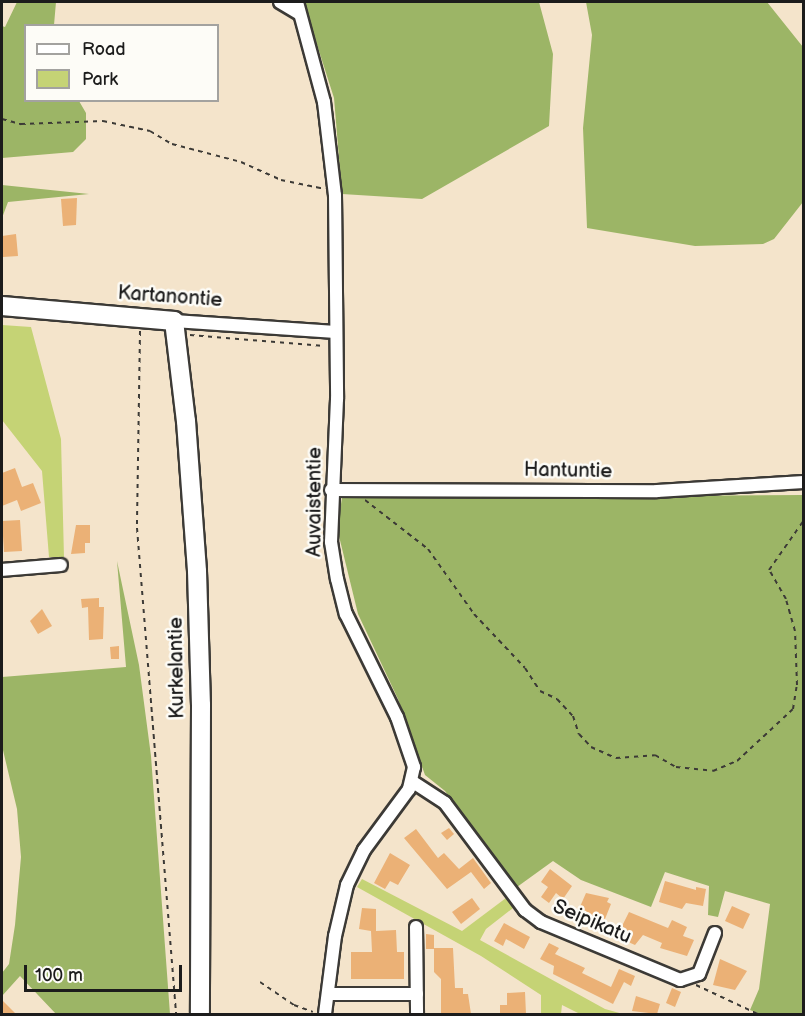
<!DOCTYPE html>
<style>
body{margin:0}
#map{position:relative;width:805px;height:1016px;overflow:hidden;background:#f4e4cb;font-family:"Balsamiq Sans",sans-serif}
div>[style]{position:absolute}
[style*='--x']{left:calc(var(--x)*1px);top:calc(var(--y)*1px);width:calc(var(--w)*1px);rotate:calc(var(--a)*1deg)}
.green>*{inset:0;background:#c5d375}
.forest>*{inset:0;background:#9cb566}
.building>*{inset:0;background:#ebb176}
.path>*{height:2px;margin-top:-1px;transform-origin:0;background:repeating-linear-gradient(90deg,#3c3a36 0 4.5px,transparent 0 9px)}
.roads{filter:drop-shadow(2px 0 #3c3a36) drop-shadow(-2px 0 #3c3a36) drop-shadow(0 2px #3c3a36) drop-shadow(0 -2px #3c3a36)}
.street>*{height:12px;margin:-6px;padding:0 6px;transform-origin:6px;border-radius:6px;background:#fff}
.secondary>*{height:18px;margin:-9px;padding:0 9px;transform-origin:9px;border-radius:9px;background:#fff}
span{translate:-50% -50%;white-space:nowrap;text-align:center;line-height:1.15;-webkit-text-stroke:5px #fdfcf7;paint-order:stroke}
.street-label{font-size:20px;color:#1c1c1c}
.frame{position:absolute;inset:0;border:3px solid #1c1c1c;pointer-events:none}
.legend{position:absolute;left:24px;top:24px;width:195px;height:78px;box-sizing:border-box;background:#fdfcf7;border:2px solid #a3a29f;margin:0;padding:8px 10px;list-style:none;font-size:18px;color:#1c1c1c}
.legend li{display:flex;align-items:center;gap:12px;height:30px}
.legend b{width:30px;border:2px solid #a3a29f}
.scale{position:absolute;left:24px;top:965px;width:158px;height:27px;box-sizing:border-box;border:3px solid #1c1c1c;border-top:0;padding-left:8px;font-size:18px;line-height:21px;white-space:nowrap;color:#1c1c1c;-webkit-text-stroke:4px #fdfcf7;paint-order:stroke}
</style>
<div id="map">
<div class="green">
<div style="clip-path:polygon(2px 325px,31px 327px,61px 439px,64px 557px,49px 557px,42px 471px,2px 420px)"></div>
<div style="clip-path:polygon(362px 879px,462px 931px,506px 898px,513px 908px,486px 929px,480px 940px,605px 1009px,623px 1014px,580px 1014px,562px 1005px,561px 1014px,541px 1014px,541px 995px,481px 956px,357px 887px)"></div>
</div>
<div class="forest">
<div style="clip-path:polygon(17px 2px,56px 2px,54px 25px,26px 26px,26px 100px,79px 101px,86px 113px,86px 139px,73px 152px,2px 158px,2px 26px,5px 27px)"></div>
<div style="clip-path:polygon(296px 2px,539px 2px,553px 54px,549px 126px,422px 199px,342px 194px,334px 98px,305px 7px)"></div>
<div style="clip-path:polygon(586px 2px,767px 2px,803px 47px,803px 202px,774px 239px,763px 244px,695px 246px,587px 228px,583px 128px,592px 35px)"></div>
<div style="clip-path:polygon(2px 185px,89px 194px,8px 202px,2px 218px)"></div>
<div style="clip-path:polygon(803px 495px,803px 1014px,760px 1014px,750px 1010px,759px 989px,770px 904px,725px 891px,718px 917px,708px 915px,709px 886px,665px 872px,651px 907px,581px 880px,553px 861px,517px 887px,445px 791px,425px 775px,398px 699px,358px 614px,337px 528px,342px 498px)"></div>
<div style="clip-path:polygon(117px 561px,139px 665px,151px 756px,170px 1014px,56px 1014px,20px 976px,2px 996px,2px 973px,9px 964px,15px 925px,21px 857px,17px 809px,2px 746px,2px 677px,126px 667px)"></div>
</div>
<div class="building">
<div style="clip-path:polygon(77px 198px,76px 225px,63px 226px,61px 199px)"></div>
<div style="clip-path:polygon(16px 234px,18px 256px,3px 257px,2px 236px)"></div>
<div style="clip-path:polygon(15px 468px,22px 487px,33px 483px,41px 503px,21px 511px,17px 500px,2px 506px,2px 473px)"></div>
<div style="clip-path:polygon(20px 520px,22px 551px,4px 552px,2px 521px)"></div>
<div style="clip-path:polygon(76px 525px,90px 525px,90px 543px,85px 543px,85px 553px,71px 554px)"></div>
<div style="clip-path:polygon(99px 598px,99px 607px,104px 607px,103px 639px,89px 640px,88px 607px,82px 608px,81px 599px)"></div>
<div style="clip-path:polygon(42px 609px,52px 626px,38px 634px,30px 621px)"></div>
<div style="clip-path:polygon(119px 646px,119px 659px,111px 659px,110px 647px)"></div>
<div style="clip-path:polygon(449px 828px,454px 834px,447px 840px,441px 833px)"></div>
<div style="clip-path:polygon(416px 829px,438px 858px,444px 853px,459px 869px,473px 858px,491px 883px,484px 889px,471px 872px,447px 889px,404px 838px)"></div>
<div style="clip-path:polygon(390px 853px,410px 865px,398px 885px,390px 881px,385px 889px,374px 883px)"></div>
<div style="clip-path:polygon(550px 869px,572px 886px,563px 899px,556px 893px,549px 903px,541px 897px,548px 887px,541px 882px)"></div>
<div style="clip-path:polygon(665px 881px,696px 890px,696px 887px,706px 889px,703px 906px,686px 903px,682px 909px,659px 902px)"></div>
<div style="clip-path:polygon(586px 893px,609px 898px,607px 902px,611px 904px,605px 919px,597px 915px,592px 926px,583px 922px,587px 912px,579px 909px)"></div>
<div style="clip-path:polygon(472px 898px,480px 909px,461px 924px,452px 912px)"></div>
<div style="clip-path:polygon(732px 906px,750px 914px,743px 929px,725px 921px)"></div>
<div style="clip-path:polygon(362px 908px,376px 909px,376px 931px,396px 930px,397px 952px,404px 952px,404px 979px,351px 979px,351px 952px,372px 952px,371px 931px,359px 929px)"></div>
<div style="clip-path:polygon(629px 912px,668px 928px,672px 920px,687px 927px,683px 936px,694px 940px,687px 956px,660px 948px,662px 943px,643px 935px,635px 945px,626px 941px,629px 932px,622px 926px)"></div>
<div style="clip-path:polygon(504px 923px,530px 937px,524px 949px,506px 939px,503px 946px,494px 941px)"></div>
<div style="clip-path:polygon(426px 934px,434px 935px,434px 948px,453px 948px,455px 988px,463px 988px,463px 994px,468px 994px,471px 1014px,441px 1014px,441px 979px,434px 972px,434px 949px,426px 949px)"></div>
<div style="clip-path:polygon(549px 943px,559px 948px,555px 954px,585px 968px,582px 973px,611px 987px,619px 969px,635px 976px,631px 986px,624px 982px,613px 1004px,553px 974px,554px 966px,540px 959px)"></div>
<div style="clip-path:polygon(720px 959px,747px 971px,735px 990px,713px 985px)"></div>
<div style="clip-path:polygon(672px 988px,681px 992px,675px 1007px,666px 1003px)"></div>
<div style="clip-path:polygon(525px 992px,526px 1014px,500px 1014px,500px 1005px,507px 1005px,507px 993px)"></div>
<div style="clip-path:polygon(636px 996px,660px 1004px,657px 1014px,632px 1011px)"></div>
<div style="clip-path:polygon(2px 1000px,16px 1014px,2px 1014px)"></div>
</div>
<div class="path">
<div style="--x:2;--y:119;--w:20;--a:15"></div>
<div style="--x:21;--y:124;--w:82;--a:-2.1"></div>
<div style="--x:103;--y:121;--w:48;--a:12"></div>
<div style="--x:150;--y:131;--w:26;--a:31"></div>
<div style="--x:172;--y:144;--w:71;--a:14.6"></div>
<div style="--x:241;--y:162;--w:44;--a:24.2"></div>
<div style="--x:281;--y:180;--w:45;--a:11.6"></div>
<div style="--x:140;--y:331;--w:197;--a:90.9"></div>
<div style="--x:137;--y:528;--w:488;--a:85.4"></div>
<div style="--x:190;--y:335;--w:135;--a:4.7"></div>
<div style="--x:365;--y:500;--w:80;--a:37.9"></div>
<div style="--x:428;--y:549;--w:80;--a:54.7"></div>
<div style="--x:474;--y:614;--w:74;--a:46.6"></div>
<div style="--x:525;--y:668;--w:27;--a:57"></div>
<div style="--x:540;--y:691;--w:19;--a:25"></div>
<div style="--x:557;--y:699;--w:23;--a:47"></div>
<div style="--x:573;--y:716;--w:19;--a:72"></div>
<div style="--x:579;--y:734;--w:18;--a:47"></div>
<div style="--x:591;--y:747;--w:27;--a:24"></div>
<div style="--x:616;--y:758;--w:39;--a:-4"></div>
<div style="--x:655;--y:755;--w:24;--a:30"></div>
<div style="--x:676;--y:767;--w:37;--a:6"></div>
<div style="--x:713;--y:771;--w:26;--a:-23"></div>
<div style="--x:737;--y:761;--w:76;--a:-42.9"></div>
<div style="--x:793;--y:709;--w:24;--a:-81"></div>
<div style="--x:797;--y:685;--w:54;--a:-92.1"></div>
<div style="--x:795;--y:631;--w:33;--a:-106"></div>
<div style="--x:786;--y:599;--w:34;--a:-120"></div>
<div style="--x:769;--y:570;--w:61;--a:-55"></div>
<div style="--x:260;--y:982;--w:41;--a:34.1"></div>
<div style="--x:294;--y:1005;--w:20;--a:20"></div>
<div style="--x:696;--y:985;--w:68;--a:25.1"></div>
</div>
<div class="roads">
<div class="street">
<div style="--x:280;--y:2;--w:21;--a:31"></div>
<div style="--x:297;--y:2;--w:104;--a:74.9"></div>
<div style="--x:324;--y:102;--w:94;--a:83.3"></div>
<div style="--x:335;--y:195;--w:204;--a:89.4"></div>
<div style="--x:337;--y:399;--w:143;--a:92.4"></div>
<div style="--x:331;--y:542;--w:37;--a:81"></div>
<div style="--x:337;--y:579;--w:36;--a:76"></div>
<div style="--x:346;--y:614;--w:115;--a:63.7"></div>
<div style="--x:397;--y:717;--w:53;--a:71.2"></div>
<div style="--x:414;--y:767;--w:23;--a:103"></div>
<div style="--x:409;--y:789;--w:76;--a:126.4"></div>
<div style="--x:364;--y:850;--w:39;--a:116"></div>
<div style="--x:347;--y:885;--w:52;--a:103.2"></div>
<div style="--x:335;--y:936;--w:79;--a:97.3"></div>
<div style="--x:174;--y:321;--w:162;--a:3.9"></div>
<div style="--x:331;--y:490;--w:326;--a:0.2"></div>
<div style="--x:657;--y:491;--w:147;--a:-3.5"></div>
<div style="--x:2;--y:570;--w:59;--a:-4.8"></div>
<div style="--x:413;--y:782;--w:38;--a:33"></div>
<div style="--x:445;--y:803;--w:134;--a:53.2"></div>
<div style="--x:525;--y:910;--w:20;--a:37"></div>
<div style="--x:541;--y:922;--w:151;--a:22.6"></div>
<div style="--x:680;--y:980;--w:20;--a:-18"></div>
<div style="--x:699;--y:974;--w:44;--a:-68.7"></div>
<div style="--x:416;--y:927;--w:87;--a:89.3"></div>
<div style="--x:329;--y:994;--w:88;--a:0"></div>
</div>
<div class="secondary">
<div style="--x:2;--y:306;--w:173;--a:5"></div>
<div style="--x:174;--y:321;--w:101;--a:83.2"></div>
<div style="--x:186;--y:421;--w:150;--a:85.8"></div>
<div style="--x:197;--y:571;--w:134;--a:88.3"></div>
<div style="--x:201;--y:705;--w:309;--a:90.2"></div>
</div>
</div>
<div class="street-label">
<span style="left:170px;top:297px;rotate:4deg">Kartanontie</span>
<span style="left:568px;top:471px;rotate:1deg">Hantuntie</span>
<span style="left:315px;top:502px;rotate:-90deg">Auvaistentie</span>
<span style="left:177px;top:668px;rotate:-91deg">Kurkelantie</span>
<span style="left:592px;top:922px;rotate:23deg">Seipikatu</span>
</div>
<div class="frame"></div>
<ul class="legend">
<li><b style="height:8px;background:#fff"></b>Road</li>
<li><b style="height:16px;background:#c5d375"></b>Park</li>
</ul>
<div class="scale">100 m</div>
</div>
